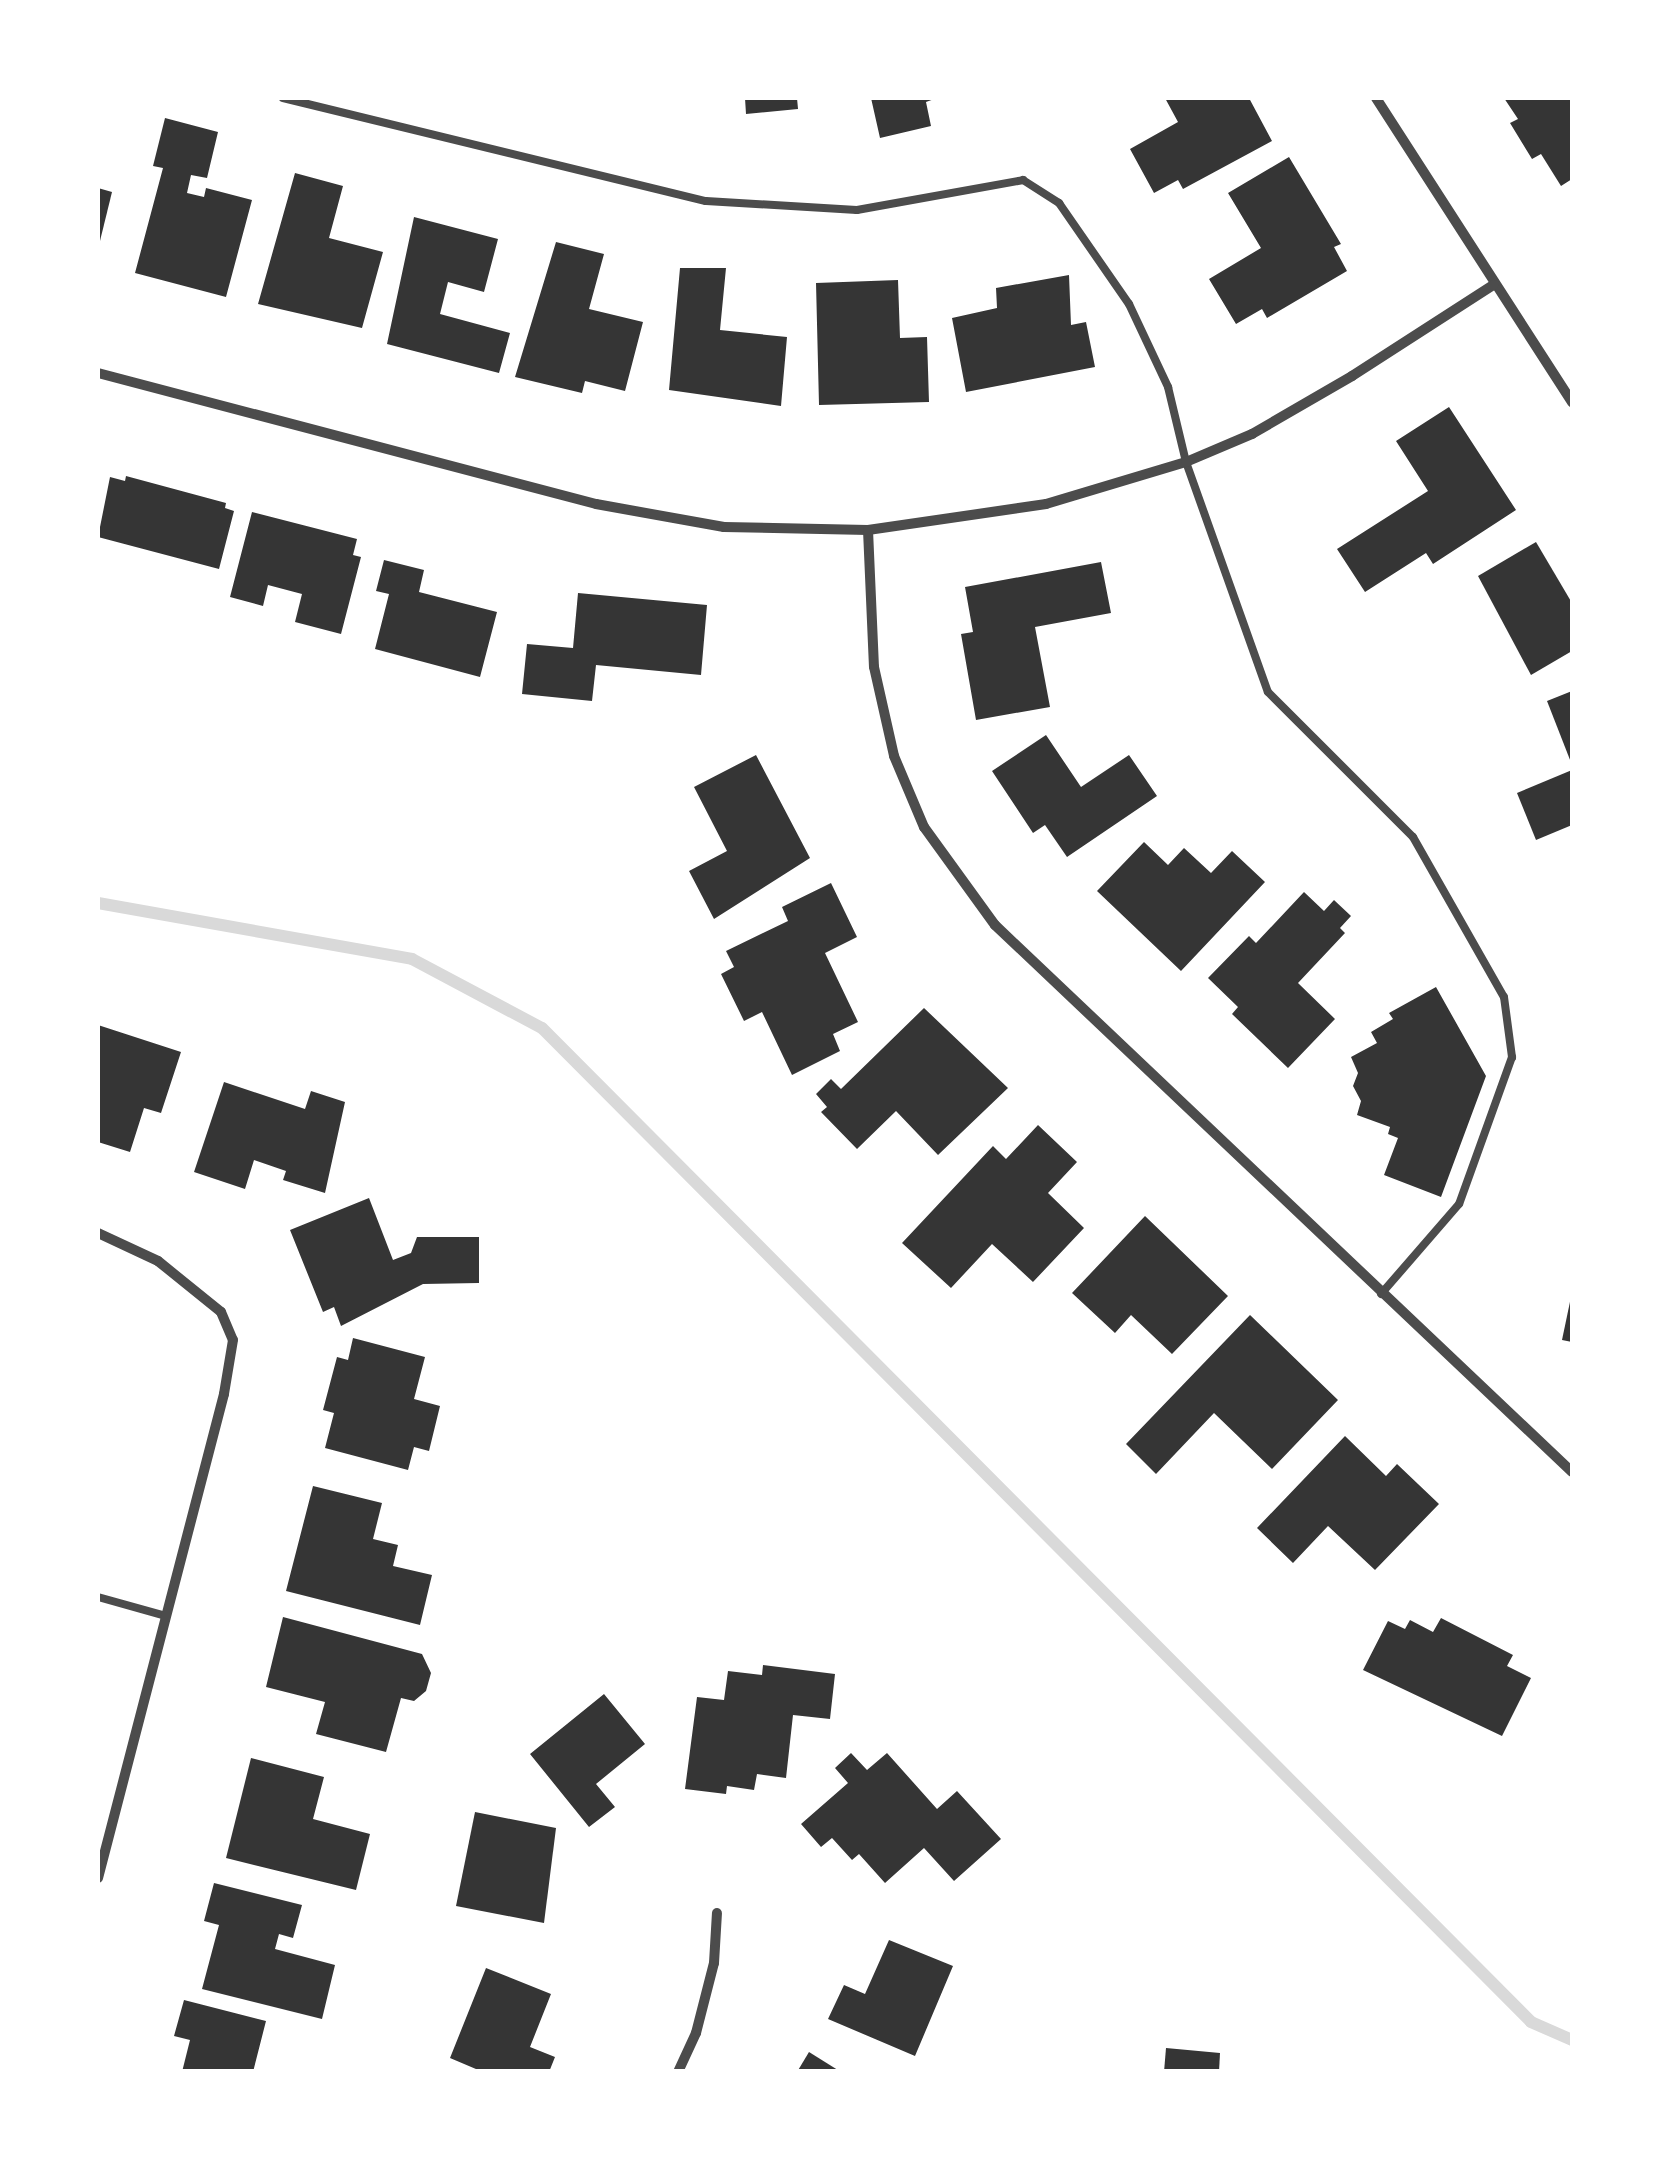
<!DOCTYPE html>
<style>
body{margin:0}
#map{position:relative;width:1670px;height:2169px;overflow:hidden;background:#fff;font-family:"Sofia Sans Condensed",sans-serif}
div>[style]{position:absolute}
[style*='--x']{left:calc(var(--x)*1px);top:calc(var(--y)*1px);width:calc(var(--w)*1px);rotate:calc(var(--a)*1deg)}
.stream>*{height:12px;margin:-6px;padding:0 6px;transform-origin:6px;border-radius:6px;background:#d9d9d9}
.building>*{inset:0;background:#353535}
.service>*{height:8px;margin:-4px;padding:0 4px;transform-origin:4px;border-radius:4px;background:#4c4c4c}
.minor>*{height:10px;margin:-5px;padding:0 5px;transform-origin:5px;border-radius:5px;background:#4c4c4c}
span{translate:-50% -50%;white-space:nowrap;text-align:center;line-height:1.15;-webkit-text-stroke:9px #fff;paint-order:stroke}
.frame{position:absolute;inset:0;border:100px solid #fff;pointer-events:none}
</style>
<div id="map">
<div class="stream">
<div style="--x:98;--y:903;--w:319;--a:10.1"></div>
<div style="--x:412;--y:959;--w:147;--a:28"></div>
<div style="--x:542;--y:1028;--w:1402;--a:45.14"></div>
<div style="--x:1531;--y:2022;--w:45;--a:23.7"></div>
</div>
<div class="building">
<div style="clip-path:polygon(745px 98px,797px 98px,798px 109px,746px 114px)"></div>
<div style="clip-path:polygon(871px 98px,937px 98px,926px 102px,931px 126px,880px 138px)"></div>
<div style="clip-path:polygon(1165px 98px,1249px 98px,1272px 141px,1183px 189px,1178px 180px,1154px 193px,1130px 149px,1178px 122px)"></div>
<div style="clip-path:polygon(1504px 98px,1572px 98px,1572px 179px,1561px 186px,1541px 154px,1532px 159px,1510px 123px,1518px 119px)"></div>
<div style="clip-path:polygon(165px 118px,218px 132px,207px 178px,191px 175px,187px 193px,204px 197px,206px 188px,252px 200px,226px 297px,135px 273px,163px 168px,153px 166px)"></div>
<div style="clip-path:polygon(1289px 157px,1341px 244px,1334px 247px,1347px 271px,1267px 318px,1262px 309px,1236px 324px,1209px 279px,1261px 248px,1228px 193px)"></div>
<div style="clip-path:polygon(295px 173px,343px 186px,329px 238px,383px 252px,362px 328px,258px 304px)"></div>
<div style="clip-path:polygon(98px 188px,112px 192px,99px 245px,98px 244px)"></div>
<div style="clip-path:polygon(414px 217px,498px 239px,484px 292px,448px 282px,440px 314px,510px 333px,499px 373px,387px 344px)"></div>
<div style="clip-path:polygon(556px 242px,604px 254px,589px 309px,643px 322px,625px 391px,585px 381px,582px 393px,515px 377px)"></div>
<div style="clip-path:polygon(680px 268px,726px 268px,720px 330px,787px 337px,781px 406px,669px 390px)"></div>
<div style="clip-path:polygon(1069px 275px,1071px 325px,1086px 322px,1095px 367px,966px 392px,952px 318px,997px 308px,996px 288px)"></div>
<div style="clip-path:polygon(898px 280px,900px 338px,927px 337px,929px 402px,819px 405px,816px 283px)"></div>
<div style="clip-path:polygon(1449px 407px,1516px 510px,1433px 564px,1426px 553px,1365px 592px,1337px 549px,1428px 491px,1396px 441px)"></div>
<div style="clip-path:polygon(126px 476px,226px 503px,225px 508px,234px 511px,219px 569px,98px 537px,110px 477px,125px 481px)"></div>
<div style="clip-path:polygon(252px 512px,357px 539px,353px 555px,361px 557px,341px 634px,295px 622px,302px 594px,268px 585px,263px 606px,230px 597px)"></div>
<div style="clip-path:polygon(1536px 542px,1572px 603px,1572px 651px,1531px 675px,1478px 576px)"></div>
<div style="clip-path:polygon(384px 560px,424px 570px,419px 592px,497px 612px,480px 677px,375px 649px,389px 594px,376px 591px)"></div>
<div style="clip-path:polygon(1101px 562px,1111px 613px,1035px 627px,1050px 707px,976px 720px,961px 634px,973px 632px,965px 587px)"></div>
<div style="clip-path:polygon(578px 593px,707px 605px,701px 675px,596px 665px,592px 701px,522px 694px,527px 644px,573px 648px)"></div>
<div style="clip-path:polygon(1572px 691px,1572px 765px,1547px 701px)"></div>
<div style="clip-path:polygon(1046px 735px,1081px 787px,1129px 755px,1157px 796px,1067px 857px,1045px 825px,1033px 833px,992px 771px)"></div>
<div style="clip-path:polygon(756px 755px,810px 858px,714px 919px,689px 871px,727px 851px,694px 787px)"></div>
<div style="clip-path:polygon(1572px 770px,1572px 825px,1536px 840px,1517px 793px)"></div>
<div style="clip-path:polygon(1144px 842px,1168px 865px,1184px 848px,1211px 873px,1232px 851px,1265px 882px,1181px 971px,1097px 891px)"></div>
<div style="clip-path:polygon(831px 883px,857px 937px,825px 953px,858px 1022px,833px 1034px,840px 1051px,792px 1075px,762px 1012px,744px 1021px,721px 974px,734px 967px,726px 951px,788px 921px,782px 907px)"></div>
<div style="clip-path:polygon(1304px 892px,1324px 911px,1334px 900px,1351px 916px,1340px 928px,1345px 933px,1298px 983px,1335px 1019px,1288px 1068px,1232px 1014px,1238px 1007px,1208px 978px,1249px 936px,1256px 943px)"></div>
<div style="clip-path:polygon(1436px 987px,1486px 1076px,1441px 1197px,1384px 1175px,1398px 1138px,1388px 1134px,1390px 1127px,1357px 1115px,1361px 1101px,1353px 1086px,1358px 1073px,1351px 1057px,1377px 1043px,1371px 1032px,1393px 1019px,1389px 1013px)"></div>
<div style="clip-path:polygon(924px 1008px,1008px 1088px,938px 1155px,896px 1111px,857px 1149px,821px 1112px,827px 1107px,816px 1094px,831px 1079px,841px 1089px)"></div>
<div style="clip-path:polygon(98px 1025px,181px 1052px,161px 1113px,144px 1108px,130px 1152px,98px 1142px)"></div>
<div style="clip-path:polygon(224px 1082px,305px 1109px,311px 1091px,345px 1102px,325px 1193px,283px 1180px,286px 1171px,254px 1160px,245px 1189px,194px 1172px)"></div>
<div style="clip-path:polygon(1038px 1125px,1077px 1162px,1048px 1193px,1084px 1228px,1033px 1282px,992px 1244px,951px 1288px,902px 1243px,993px 1146px,1006px 1159px)"></div>
<div style="clip-path:polygon(369px 1198px,393px 1260px,411px 1253px,417px 1237px,479px 1237px,479px 1283px,423px 1284px,341px 1326px,334px 1307px,323px 1312px,290px 1230px)"></div>
<div style="clip-path:polygon(1145px 1216px,1228px 1296px,1172px 1354px,1131px 1315px,1115px 1333px,1072px 1293px)"></div>
<div style="clip-path:polygon(1571px 1297px,1572px 1297px,1572px 1342px,1562px 1340px)"></div>
<div style="clip-path:polygon(1250px 1315px,1338px 1400px,1272px 1469px,1214px 1413px,1156px 1474px,1126px 1444px)"></div>
<div style="clip-path:polygon(353px 1338px,425px 1357px,414px 1399px,440px 1406px,429px 1451px,414px 1447px,408px 1470px,325px 1448px,334px 1413px,323px 1410px,337px 1357px,348px 1360px)"></div>
<div style="clip-path:polygon(1345px 1436px,1386px 1476px,1397px 1464px,1439px 1504px,1375px 1570px,1328px 1526px,1293px 1563px,1257px 1528px)"></div>
<div style="clip-path:polygon(313px 1486px,382px 1503px,373px 1539px,398px 1545px,393px 1566px,432px 1575px,420px 1625px,286px 1591px)"></div>
<div style="clip-path:polygon(283px 1617px,422px 1654px,431px 1673px,426px 1691px,414px 1701px,401px 1698px,386px 1752px,316px 1734px,325px 1702px,266px 1687px)"></div>
<div style="clip-path:polygon(1441px 1618px,1513px 1655px,1507px 1666px,1531px 1678px,1502px 1736px,1363px 1670px,1388px 1621px,1405px 1629px,1410px 1620px,1433px 1632px)"></div>
<div style="clip-path:polygon(763px 1665px,835px 1674px,830px 1719px,793px 1715px,786px 1778px,757px 1774px,754px 1790px,727px 1786px,726px 1794px,685px 1789px,697px 1697px,724px 1700px,728px 1671px,762px 1675px)"></div>
<div style="clip-path:polygon(604px 1694px,645px 1744px,596px 1784px,615px 1807px,589px 1827px,530px 1754px)"></div>
<div style="clip-path:polygon(851px 1753px,867px 1770px,887px 1753px,937px 1809px,957px 1791px,1001px 1839px,954px 1881px,924px 1848px,885px 1883px,859px 1854px,852px 1860px,832px 1838px,821px 1847px,801px 1824px,848px 1783px,835px 1768px)"></div>
<div style="clip-path:polygon(251px 1758px,324px 1777px,313px 1819px,370px 1834px,356px 1890px,226px 1858px)"></div>
<div style="clip-path:polygon(475px 1812px,556px 1828px,544px 1923px,456px 1906px)"></div>
<div style="clip-path:polygon(214px 1883px,302px 1905px,293px 1938px,279px 1934px,275px 1949px,335px 1965px,322px 2019px,202px 1989px,219px 1925px,204px 1921px)"></div>
<div style="clip-path:polygon(889px 1940px,953px 1966px,915px 2056px,828px 2019px,844px 1985px,865px 1994px)"></div>
<div style="clip-path:polygon(486px 1968px,551px 1994px,530px 2047px,555px 2057px,549px 2072px,483px 2072px,450px 2058px)"></div>
<div style="clip-path:polygon(184px 2000px,266px 2021px,253px 2072px,182px 2072px,190px 2040px,174px 2036px)"></div>
<div style="clip-path:polygon(1166px 2048px,1220px 2053px,1219px 2072px,1164px 2072px)"></div>
<div style="clip-path:polygon(809px 2052px,841px 2072px,797px 2072px)"></div>
</div>
<div class="service">
<div style="--x:283;--y:98;--w:435;--a:13.7"></div>
<div style="--x:706;--y:201;--w:151;--a:3.4"></div>
<div style="--x:857;--y:210;--w:169;--a:-10.2"></div>
<div style="--x:1023;--y:180;--w:43;--a:32.6"></div>
<div style="--x:1059;--y:203;--w:123;--a:55.3"></div>
<div style="--x:1129;--y:304;--w:92;--a:64.8"></div>
<div style="--x:1168;--y:387;--w:77;--a:76.5"></div>
<div style="--x:1186;--y:462;--w:244;--a:70.4"></div>
<div style="--x:1268;--y:692;--w:205;--a:45"></div>
<div style="--x:1413;--y:837;--w:184;--a:60.4"></div>
<div style="--x:1504;--y:997;--w:61;--a:82.4"></div>
<div style="--x:1512;--y:1057;--w:156;--a:109.8"></div>
<div style="--x:1459;--y:1204;--w:119;--a:130.9"></div>
<div style="--x:98;--y:1597;--w:71;--a:15.6"></div>
</div>
<div class="minor">
<div style="--x:1376;--y:98;--w:362;--a:57.2"></div>
<div style="--x:98;--y:373;--w:515;--a:14.74"></div>
<div style="--x:596;--y:504;--w:130;--a:10.2"></div>
<div style="--x:724;--y:527;--w:144;--a:1.2"></div>
<div style="--x:868;--y:530;--w:180;--a:-8.3"></div>
<div style="--x:1046;--y:504;--w:146;--a:-16.7"></div>
<div style="--x:1186;--y:462;--w:72;--a:-23"></div>
<div style="--x:1252;--y:434;--w:116;--a:-30.1"></div>
<div style="--x:1352;--y:376;--w:168;--a:-32.8"></div>
<div style="--x:868;--y:530;--w:137;--a:87.5"></div>
<div style="--x:874;--y:667;--w:91;--a:77.3"></div>
<div style="--x:894;--y:756;--w:77;--a:67.1"></div>
<div style="--x:924;--y:827;--w:121;--a:54.1"></div>
<div style="--x:995;--y:925;--w:795;--a:43.47"></div>
<div style="--x:98;--y:1233;--w:66;--a:25"></div>
<div style="--x:158;--y:1261;--w:81;--a:39"></div>
<div style="--x:221;--y:1312;--w:30;--a:67"></div>
<div style="--x:233;--y:1340;--w:55;--a:99.5"></div>
<div style="--x:224;--y:1394;--w:500;--a:104.59"></div>
<div style="--x:678;--y:2072;--w:43;--a:-65.2"></div>
<div style="--x:696;--y:2033;--w:72;--a:-75.6"></div>
<div style="--x:714;--y:1963;--w:50;--a:-86.6"></div>
</div>
<div class="frame"></div>
</div>
